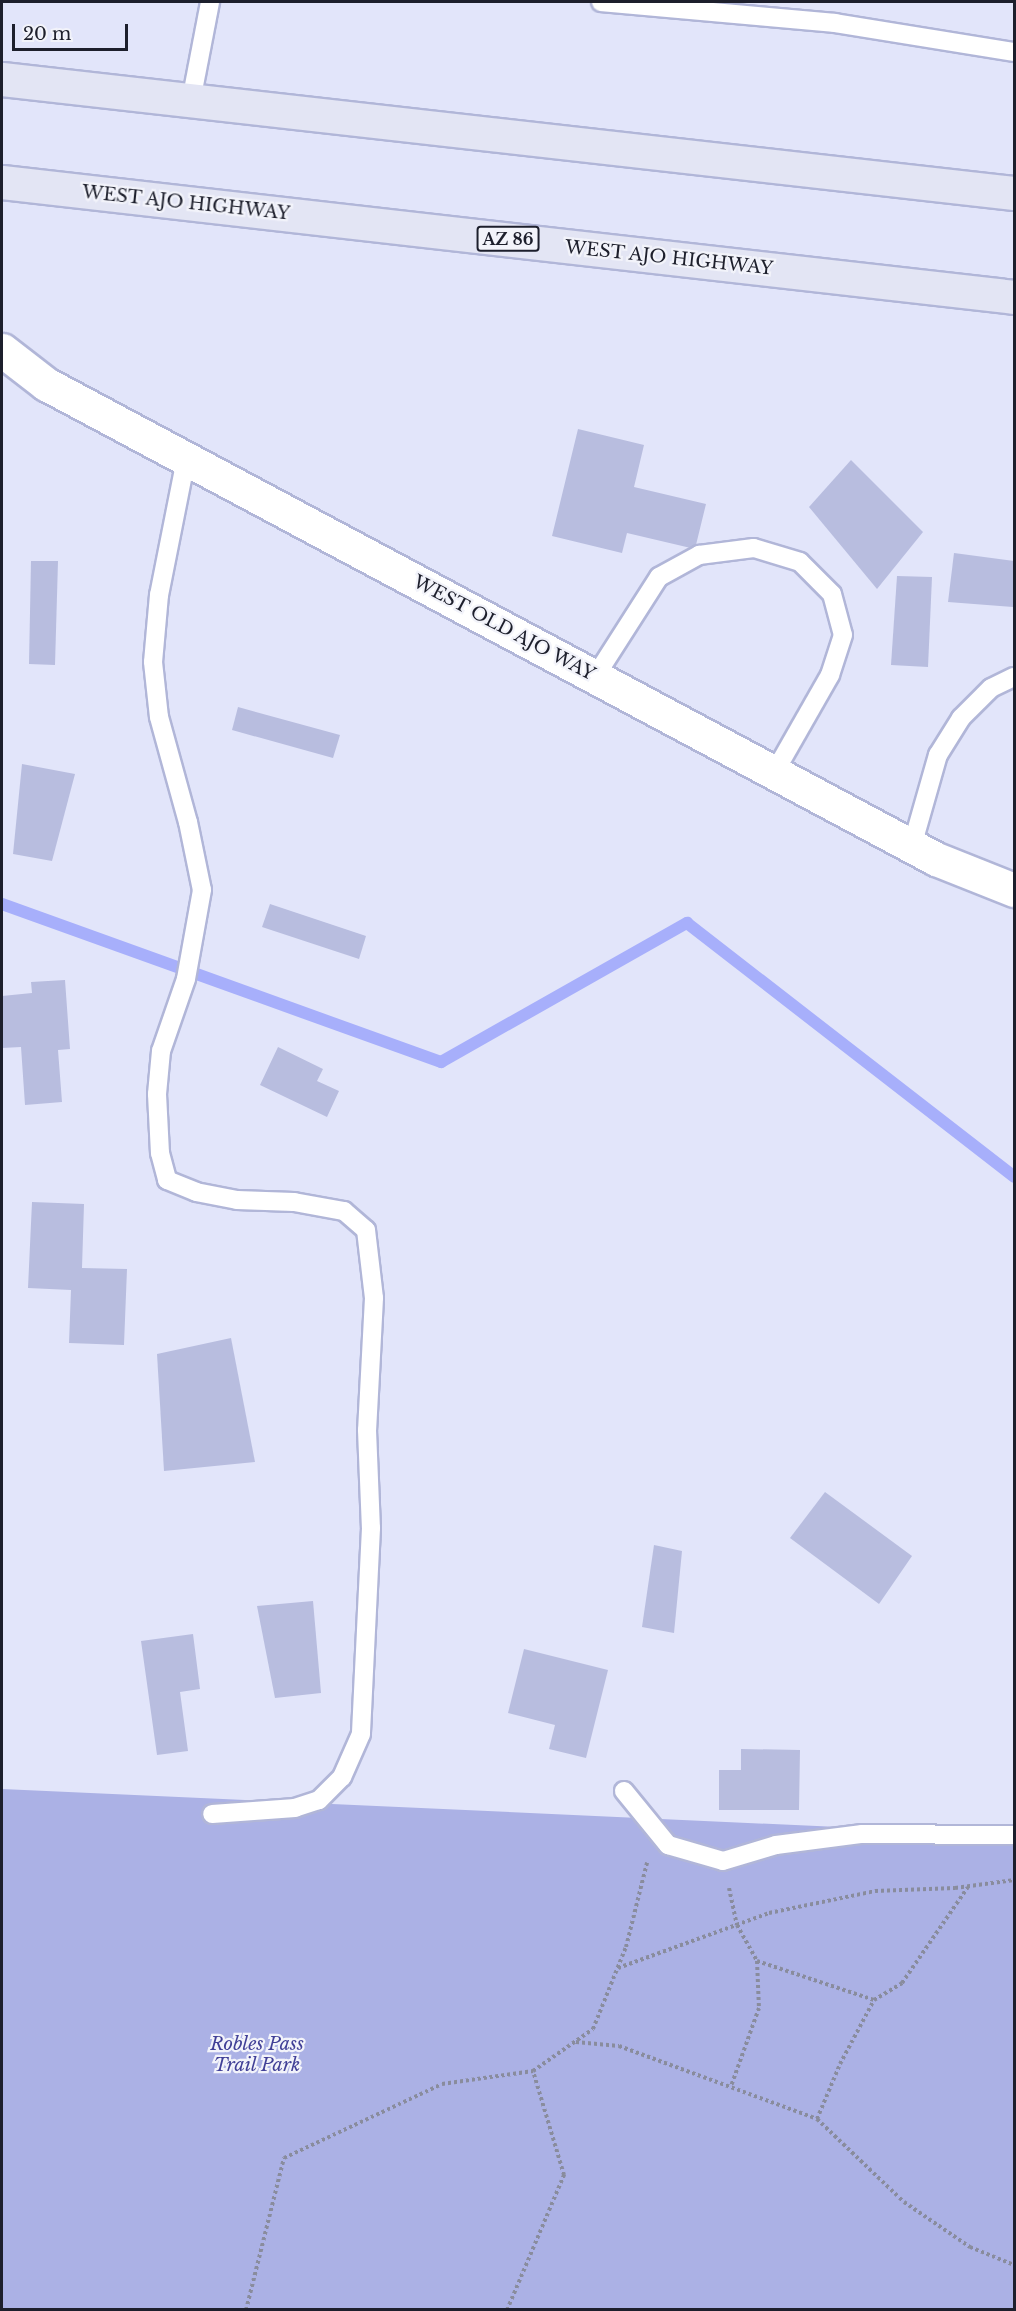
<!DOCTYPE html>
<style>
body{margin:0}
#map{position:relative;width:1016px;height:2311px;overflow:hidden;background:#e2e5fa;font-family:"Libre Baskerville",serif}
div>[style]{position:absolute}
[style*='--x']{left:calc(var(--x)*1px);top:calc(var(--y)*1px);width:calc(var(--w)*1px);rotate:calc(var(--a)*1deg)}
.green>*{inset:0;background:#abb1e5}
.stream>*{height:12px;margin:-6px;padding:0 6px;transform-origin:6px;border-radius:6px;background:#a7affb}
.building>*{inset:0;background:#b8bddf}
.path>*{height:4px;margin-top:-2px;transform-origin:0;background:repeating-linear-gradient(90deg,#898c9d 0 3px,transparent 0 6px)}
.roads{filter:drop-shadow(2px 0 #b1b6d8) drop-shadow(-2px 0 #b1b6d8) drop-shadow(0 2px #b1b6d8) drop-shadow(0 -2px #b1b6d8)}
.lane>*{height:18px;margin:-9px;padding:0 9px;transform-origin:9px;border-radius:9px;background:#fff}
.street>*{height:33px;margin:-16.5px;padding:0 16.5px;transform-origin:16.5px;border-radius:16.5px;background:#fff}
.primary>*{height:33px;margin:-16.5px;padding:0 16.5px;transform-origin:16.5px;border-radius:16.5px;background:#e3e5f4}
span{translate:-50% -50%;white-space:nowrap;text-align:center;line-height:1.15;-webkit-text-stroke:4.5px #f2f3fa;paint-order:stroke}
.shield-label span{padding:2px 4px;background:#f2f3fa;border:2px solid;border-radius:4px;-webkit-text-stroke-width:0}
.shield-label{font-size:16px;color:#1d1f2c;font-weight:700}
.street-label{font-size:18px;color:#1d1f2c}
.park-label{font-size:18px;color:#414097;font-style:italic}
.frame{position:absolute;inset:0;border:3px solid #1d1f2c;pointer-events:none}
.scale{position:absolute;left:12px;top:24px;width:116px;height:27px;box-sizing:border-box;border:3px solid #1d1f2c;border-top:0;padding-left:8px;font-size:18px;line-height:21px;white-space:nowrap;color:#1d1f2c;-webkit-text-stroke:4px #f2f3fa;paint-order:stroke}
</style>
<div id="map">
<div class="green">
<div style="clip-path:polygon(2px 1789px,1014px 1835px,1014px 2309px,2px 2310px)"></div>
</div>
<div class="stream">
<div style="--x:2;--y:904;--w:467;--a:19.8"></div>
<div style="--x:441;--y:1062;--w:283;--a:-29.5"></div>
<div style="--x:687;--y:923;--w:414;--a:37.8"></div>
</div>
<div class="building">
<div style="clip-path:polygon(578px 429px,644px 445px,634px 487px,706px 504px,695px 549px,627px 533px,622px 553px,552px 536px)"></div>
<div style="clip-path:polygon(851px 460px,923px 532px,877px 589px,809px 507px)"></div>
<div style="clip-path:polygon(954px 553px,1014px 561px,1013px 607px,948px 602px)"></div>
<div style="clip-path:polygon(31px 561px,58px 561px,55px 665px,29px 664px)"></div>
<div style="clip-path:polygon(897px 576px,932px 577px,928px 667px,891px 665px)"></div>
<div style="clip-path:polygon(238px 707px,340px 735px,333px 758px,232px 730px)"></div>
<div style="clip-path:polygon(22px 764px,75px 774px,52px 861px,13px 854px)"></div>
<div style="clip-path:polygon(270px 904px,366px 936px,359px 959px,262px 927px)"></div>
<div style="clip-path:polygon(65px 980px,70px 1049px,58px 1050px,62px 1102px,25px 1105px,21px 1047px,2px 1048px,2px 996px,32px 993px,31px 982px)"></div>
<div style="clip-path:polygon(278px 1047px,323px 1069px,317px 1081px,339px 1091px,327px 1117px,260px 1085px)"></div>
<div style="clip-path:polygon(32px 1202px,84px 1204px,82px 1268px,127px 1269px,124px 1345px,69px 1343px,71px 1290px,28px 1288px)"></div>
<div style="clip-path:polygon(231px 1338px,255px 1462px,164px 1471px,157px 1354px)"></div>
<div style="clip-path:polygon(825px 1492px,912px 1556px,879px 1604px,790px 1538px)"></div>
<div style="clip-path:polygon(654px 1545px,682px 1551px,674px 1633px,642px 1627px)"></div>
<div style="clip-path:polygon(313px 1601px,321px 1693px,275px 1698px,257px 1606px)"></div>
<div style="clip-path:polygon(193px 1634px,200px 1689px,180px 1692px,188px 1751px,157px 1755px,141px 1641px)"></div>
<div style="clip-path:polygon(524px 1649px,608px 1670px,586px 1758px,549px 1749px,555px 1725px,508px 1713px)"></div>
<div style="clip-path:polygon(741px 1749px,800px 1750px,799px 1810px,719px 1810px,719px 1770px,741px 1770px)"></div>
</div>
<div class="path">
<div style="--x:729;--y:1888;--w:38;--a:78"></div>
<div style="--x:737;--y:1925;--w:41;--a:60.9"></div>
<div style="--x:757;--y:1961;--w:47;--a:87.6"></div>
<div style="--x:759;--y:2008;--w:83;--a:109.7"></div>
<div style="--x:757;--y:1961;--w:123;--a:18.4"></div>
<div style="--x:618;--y:1968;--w:161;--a:-20"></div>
<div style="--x:769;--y:1913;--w:108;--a:-11.7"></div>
<div style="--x:875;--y:1891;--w:80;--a:-2.1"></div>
<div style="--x:955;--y:1888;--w:60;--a:-7.7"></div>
<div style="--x:576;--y:2042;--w:43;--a:5.3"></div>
<div style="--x:619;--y:2046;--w:211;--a:20.2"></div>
<div style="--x:817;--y:2119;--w:120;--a:43.7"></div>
<div style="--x:904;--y:2202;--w:80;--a:34.3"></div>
<div style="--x:970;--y:2247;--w:48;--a:22.2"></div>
<div style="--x:817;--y:2119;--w:60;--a:-67.3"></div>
<div style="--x:840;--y:2064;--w:72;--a:-62"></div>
<div style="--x:874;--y:2000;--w:33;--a:-31"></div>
<div style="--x:902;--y:1983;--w:116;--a:-55.5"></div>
<div style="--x:246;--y:2310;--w:157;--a:-76"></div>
<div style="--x:284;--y:2158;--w:174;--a:-25.1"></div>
<div style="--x:442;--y:2084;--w:92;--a:-8.1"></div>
<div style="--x:533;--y:2071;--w:73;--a:-35"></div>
<div style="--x:593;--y:2029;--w:88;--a:-68.1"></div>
<div style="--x:626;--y:1947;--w:87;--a:-76"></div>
<div style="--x:507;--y:2310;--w:147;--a:-67.1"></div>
<div style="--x:564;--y:2175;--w:109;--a:-106.6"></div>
</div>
<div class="roads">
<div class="lane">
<div style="--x:601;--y:2;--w:235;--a:5.1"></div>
<div style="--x:835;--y:23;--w:181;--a:9.2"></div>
<div style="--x:191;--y:101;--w:101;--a:-79.1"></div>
<div style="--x:186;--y:459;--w:139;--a:101.2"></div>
<div style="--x:159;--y:595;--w:67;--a:95.1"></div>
<div style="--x:153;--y:662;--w:55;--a:83.8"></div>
<div style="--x:159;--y:717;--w:109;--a:74.6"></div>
<div style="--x:188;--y:822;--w:69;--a:78.4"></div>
<div style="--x:202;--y:890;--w:90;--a:100.2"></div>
<div style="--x:186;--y:979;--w:76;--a:109.1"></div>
<div style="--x:161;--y:1051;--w:43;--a:95.3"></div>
<div style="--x:157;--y:1094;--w:59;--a:87.1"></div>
<div style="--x:160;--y:1153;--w:28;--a:75"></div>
<div style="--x:167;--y:1180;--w:31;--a:22"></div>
<div style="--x:196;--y:1192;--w:42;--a:11"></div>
<div style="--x:237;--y:1200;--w:57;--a:2"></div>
<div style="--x:294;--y:1202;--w:51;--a:10.2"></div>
<div style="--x:344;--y:1211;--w:29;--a:41"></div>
<div style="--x:366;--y:1230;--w:68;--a:83.3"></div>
<div style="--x:374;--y:1298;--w:132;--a:93"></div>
<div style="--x:367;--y:1430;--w:98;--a:87.7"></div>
<div style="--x:371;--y:1528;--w:206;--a:92.8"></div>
<div style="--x:361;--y:1734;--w:47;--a:113.8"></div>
<div style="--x:342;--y:1777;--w:33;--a:135"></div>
<div style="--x:319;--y:1800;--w:25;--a:162"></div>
<div style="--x:295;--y:1808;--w:83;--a:175.9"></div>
<div style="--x:595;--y:677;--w:119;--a:-57.4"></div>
<div style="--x:659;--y:577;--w:46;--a:-28.8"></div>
<div style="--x:699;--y:555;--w:55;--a:-7.3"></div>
<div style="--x:754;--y:548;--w:48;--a:16.9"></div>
<div style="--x:800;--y:562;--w:45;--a:45"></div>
<div style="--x:832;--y:594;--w:42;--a:75"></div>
<div style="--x:843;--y:635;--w:42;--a:108"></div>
<div style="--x:830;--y:675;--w:113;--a:119.7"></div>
<div style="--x:912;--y:846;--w:95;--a:-74.1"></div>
<div style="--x:938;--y:755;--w:44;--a:-58.1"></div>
<div style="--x:961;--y:718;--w:42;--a:-45"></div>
<div style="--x:991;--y:688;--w:25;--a:-26"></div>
<div style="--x:624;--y:1791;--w:70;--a:50.8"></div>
<div style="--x:668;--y:1845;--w:57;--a:16.2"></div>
<div style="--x:723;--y:1861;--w:55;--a:-16.8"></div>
<div style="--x:776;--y:1845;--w:87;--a:-7.3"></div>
<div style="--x:862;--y:1834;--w:152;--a:0.4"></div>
</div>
<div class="street">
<div style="--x:2;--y:350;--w:56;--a:37.7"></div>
<div style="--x:46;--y:384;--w:1009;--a:28.09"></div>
<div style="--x:936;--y:859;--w:84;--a:21.7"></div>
</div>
<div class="primary">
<div style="--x:2;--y:79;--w:1018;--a:6.43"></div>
<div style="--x:2;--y:182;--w:1019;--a:6.48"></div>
</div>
</div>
<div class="shield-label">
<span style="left:508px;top:239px">AZ 86</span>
</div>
<div class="street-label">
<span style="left:186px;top:203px;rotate:6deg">WEST AJO HIGHWAY</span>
<span style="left:669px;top:258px;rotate:6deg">WEST AJO HIGHWAY</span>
<span style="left:504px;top:628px;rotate:28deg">WEST OLD AJO WAY</span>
</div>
<div class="park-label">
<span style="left:257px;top:2055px">Robles Pass<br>Trail Park</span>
</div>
<div class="frame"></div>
<div class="scale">20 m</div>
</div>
